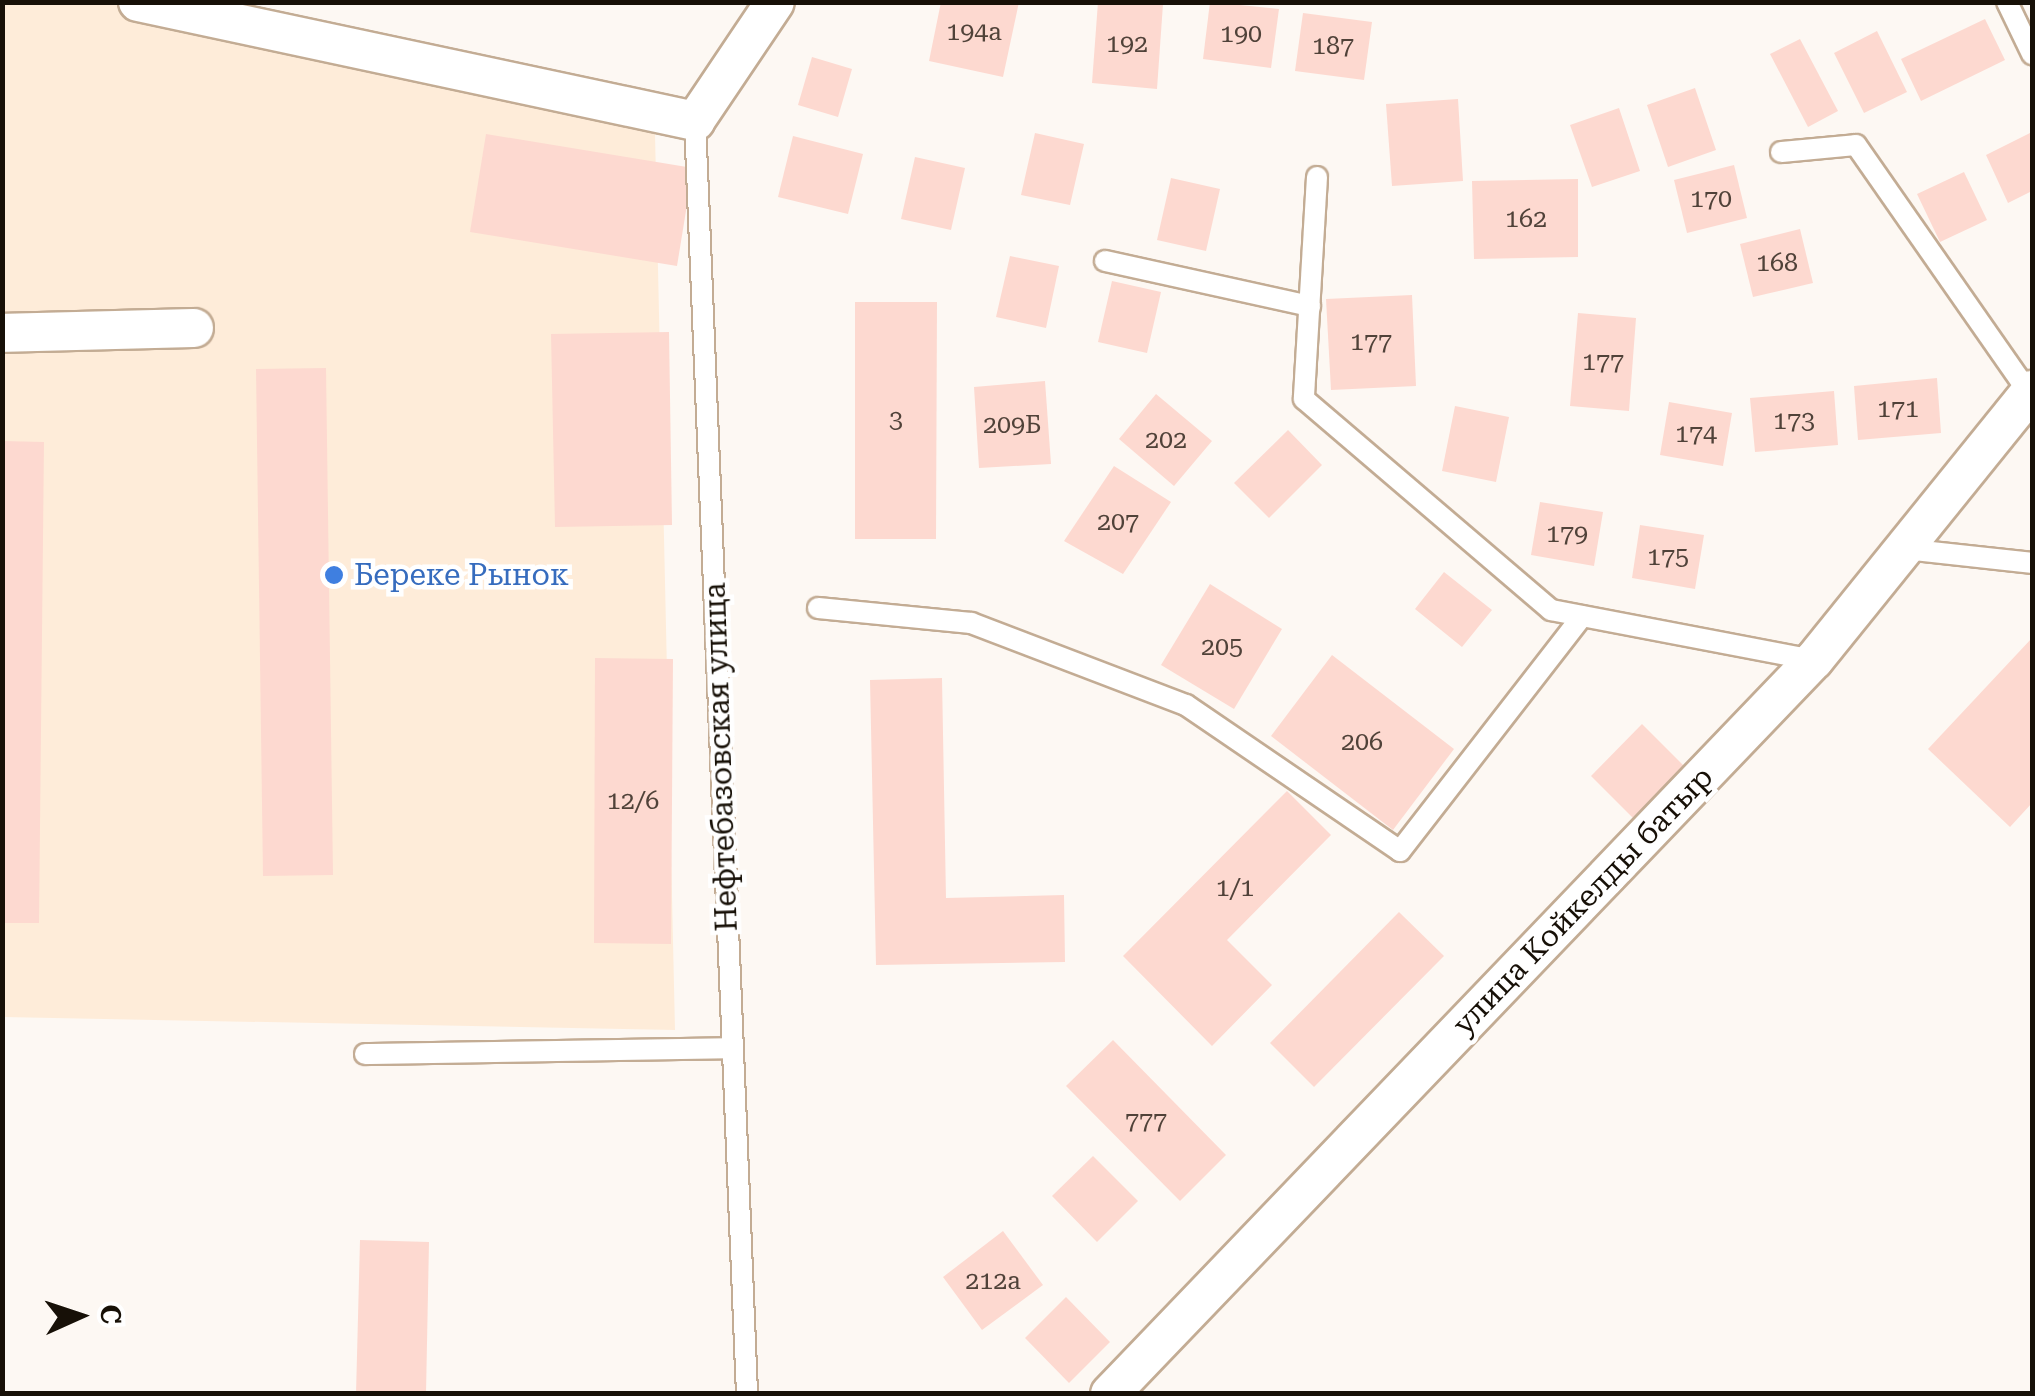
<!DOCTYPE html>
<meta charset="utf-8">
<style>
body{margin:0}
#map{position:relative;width:2035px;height:1396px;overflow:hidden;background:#fdf8f3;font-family:"Roboto Serif",serif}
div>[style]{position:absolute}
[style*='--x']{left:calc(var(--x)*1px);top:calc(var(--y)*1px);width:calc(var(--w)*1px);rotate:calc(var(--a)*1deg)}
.built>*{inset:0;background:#feecd9}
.building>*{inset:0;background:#fdd9d0}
.roads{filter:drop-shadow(2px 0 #c3ac94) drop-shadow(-2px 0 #c3ac94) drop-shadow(0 2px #c3ac94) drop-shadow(0 -2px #c3ac94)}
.lane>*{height:20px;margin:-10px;padding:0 10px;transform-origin:10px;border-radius:10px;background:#fff}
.street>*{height:38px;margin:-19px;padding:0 19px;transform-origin:19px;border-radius:19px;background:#fff}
.dots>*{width:28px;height:28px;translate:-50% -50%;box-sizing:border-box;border:5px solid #fff;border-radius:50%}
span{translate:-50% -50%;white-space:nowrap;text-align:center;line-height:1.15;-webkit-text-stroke:9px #fff;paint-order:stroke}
.number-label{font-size:25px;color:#504239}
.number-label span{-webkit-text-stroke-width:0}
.shop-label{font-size:30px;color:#366cbe}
.left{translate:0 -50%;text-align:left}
.street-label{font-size:30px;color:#171007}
.frame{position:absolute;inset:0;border:5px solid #171007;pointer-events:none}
.north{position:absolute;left:30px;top:1266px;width:100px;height:100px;-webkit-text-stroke:8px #fff;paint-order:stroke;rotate:87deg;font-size:28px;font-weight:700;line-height:40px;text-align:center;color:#171007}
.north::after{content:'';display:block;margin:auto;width:35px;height:45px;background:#171007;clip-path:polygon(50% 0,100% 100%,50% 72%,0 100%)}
</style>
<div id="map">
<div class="built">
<div style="clip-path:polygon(3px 3px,111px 3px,655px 134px,675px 1030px,3px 1017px)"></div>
</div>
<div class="building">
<div style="clip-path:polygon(941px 2px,1019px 2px,1003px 77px,929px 61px)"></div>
<div style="clip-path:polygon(1098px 2px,1163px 4px,1157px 89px,1092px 83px)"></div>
<div style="clip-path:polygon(1210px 2px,1279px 9px,1271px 68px,1203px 59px)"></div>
<div style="clip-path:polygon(1303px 13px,1372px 22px,1364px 80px,1295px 71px)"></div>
<div style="clip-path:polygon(1985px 19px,2005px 60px,1921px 101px,1901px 59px)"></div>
<div style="clip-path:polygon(1877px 31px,1907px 92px,1864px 113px,1834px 53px)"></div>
<div style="clip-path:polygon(1800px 39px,1838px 111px,1808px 127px,1770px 54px)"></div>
<div style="clip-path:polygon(812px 57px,852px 69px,838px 117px,798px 105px)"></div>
<div style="clip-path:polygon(1695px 88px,1716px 150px,1668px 167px,1647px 105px)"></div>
<div style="clip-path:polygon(1458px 99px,1463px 181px,1392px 186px,1386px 104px)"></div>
<div style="clip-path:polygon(1619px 108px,1640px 171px,1592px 187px,1570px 125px)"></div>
<div style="clip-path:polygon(2032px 132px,2032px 191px,2008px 203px,1986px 155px)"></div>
<div style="clip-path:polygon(1035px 133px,1084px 144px,1070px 205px,1021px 195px)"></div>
<div style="clip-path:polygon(486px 134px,693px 168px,677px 266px,470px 232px)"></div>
<div style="clip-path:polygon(793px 136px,863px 154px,848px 214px,778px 197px)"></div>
<div style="clip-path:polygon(915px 157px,965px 168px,951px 230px,901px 219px)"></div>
<div style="clip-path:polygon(1734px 165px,1747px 218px,1687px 233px,1674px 180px)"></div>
<div style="clip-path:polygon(1964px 172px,1987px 220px,1940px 242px,1917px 194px)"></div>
<div style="clip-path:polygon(1171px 178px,1220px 189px,1206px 251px,1157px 240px)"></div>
<div style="clip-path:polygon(1578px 179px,1578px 257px,1474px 259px,1472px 181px)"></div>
<div style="clip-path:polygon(1800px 229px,1813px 283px,1753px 297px,1740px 244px)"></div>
<div style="clip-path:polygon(1010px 256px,1059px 266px,1046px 328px,996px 317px)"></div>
<div style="clip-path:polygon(1112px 281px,1161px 292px,1147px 353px,1098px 342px)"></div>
<div style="clip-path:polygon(1412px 295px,1416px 386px,1331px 390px,1326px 299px)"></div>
<div style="clip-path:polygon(855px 302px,937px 302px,936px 539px,855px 539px)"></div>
<div style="clip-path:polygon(1578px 313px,1636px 318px,1629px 411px,1570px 406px)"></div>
<div style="clip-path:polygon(669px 332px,672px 525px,555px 527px,551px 334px)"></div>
<div style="clip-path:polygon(326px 368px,333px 875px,263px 876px,256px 369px)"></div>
<div style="clip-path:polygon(1937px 378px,1941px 433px,1858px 440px,1854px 386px)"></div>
<div style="clip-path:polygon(1045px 381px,1051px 464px,979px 468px,974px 387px)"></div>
<div style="clip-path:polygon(1834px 391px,1838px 445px,1755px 452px,1750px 398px)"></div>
<div style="clip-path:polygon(1156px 394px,1212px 441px,1174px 486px,1119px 439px)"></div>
<div style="clip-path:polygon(1669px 402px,1732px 413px,1723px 466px,1660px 455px)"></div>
<div style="clip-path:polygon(1455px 406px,1509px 417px,1496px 482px,1442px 471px)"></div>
<div style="clip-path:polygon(1288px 430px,1322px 465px,1269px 518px,1234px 483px)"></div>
<div style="clip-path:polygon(2px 441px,44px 442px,39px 923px,2px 923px)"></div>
<div style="clip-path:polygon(1114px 466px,1171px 502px,1123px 574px,1064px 541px)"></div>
<div style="clip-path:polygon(1540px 502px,1603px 512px,1594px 566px,1531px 555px)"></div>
<div style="clip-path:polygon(1640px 525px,1704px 535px,1695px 589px,1632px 578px)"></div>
<div style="clip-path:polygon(1444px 572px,1492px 610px,1462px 647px,1415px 609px)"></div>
<div style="clip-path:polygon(1210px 584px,1282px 629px,1234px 709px,1161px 665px)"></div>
<div style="clip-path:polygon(2032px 638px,2032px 803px,2010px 827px,1928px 749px)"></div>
<div style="clip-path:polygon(1332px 655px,1454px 749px,1393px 830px,1271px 736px)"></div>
<div style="clip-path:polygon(595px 658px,673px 659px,671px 944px,594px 943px)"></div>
<div style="clip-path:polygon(942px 678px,946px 898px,1064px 895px,1065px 962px,876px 965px,870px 680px)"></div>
<div style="clip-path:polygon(1642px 724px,1687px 769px,1635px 820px,1591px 776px)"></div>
<div style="clip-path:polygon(1287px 791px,1331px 835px,1227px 940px,1272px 985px,1212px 1046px,1123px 956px)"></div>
<div style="clip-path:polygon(1399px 912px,1444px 956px,1314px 1087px,1270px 1043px)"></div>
<div style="clip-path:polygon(1113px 1040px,1226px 1155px,1180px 1201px,1066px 1086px)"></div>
<div style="clip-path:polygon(1093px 1156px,1138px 1201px,1097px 1242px,1052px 1196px)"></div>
<div style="clip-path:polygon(1003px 1231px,1043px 1285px,982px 1330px,943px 1277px)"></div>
<div style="clip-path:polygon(360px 1240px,429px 1242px,426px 1394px,356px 1394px)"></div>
<div style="clip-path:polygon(1066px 1297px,1110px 1342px,1069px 1383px,1025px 1338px)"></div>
</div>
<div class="roads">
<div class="lane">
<div style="--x:2007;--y:2;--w:58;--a:64.3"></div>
<div style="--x:695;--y:121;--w:1274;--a:87.66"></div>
<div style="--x:1781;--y:152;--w:75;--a:-5.3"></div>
<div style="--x:1856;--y:145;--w:302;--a:55.1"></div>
<div style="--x:1317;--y:177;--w:222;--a:93.4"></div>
<div style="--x:1304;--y:399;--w:325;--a:40.5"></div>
<div style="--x:1551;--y:610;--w:268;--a:10.8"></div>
<div style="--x:1105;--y:261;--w:210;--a:12.4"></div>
<div style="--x:1904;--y:549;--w:129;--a:6.2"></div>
<div style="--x:818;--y:608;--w:154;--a:5.6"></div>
<div style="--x:971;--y:623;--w:230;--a:20.9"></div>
<div style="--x:1186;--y:705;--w:259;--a:34.3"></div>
<div style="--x:1400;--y:851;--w:297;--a:-52.2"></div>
<div style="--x:365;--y:1054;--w:368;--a:-0.9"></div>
</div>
<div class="street">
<div style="--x:138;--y:2;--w:570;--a:12.06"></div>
<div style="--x:695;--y:121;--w:143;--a:-56.1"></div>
<div style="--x:2;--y:333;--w:192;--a:-1.5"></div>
<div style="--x:1110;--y:1394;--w:1017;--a:-46.2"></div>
<div style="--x:1814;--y:660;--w:347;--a:-51.1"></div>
</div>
</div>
<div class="dots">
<div style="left:334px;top:575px;background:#3f7fe0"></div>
</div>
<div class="number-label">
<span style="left:974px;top:32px">194а</span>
<span style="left:1241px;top:34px">190</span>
<span style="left:1127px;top:44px">192</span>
<span style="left:1333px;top:46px">187</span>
<span style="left:1711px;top:199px">170</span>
<span style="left:1526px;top:219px">162</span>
<span style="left:1777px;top:263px">168</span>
<span style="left:1371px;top:342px">177</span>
<span style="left:1603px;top:362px">177</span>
<span style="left:1898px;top:409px">171</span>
<span style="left:896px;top:420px">3</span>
<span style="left:1794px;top:421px">173</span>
<span style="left:1012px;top:425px">209Б</span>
<span style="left:1696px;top:434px">174</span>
<span style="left:1166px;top:440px">202</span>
<span style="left:1118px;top:522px">207</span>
<span style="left:1567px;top:534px">179</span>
<span style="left:1668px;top:557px">175</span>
<span style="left:1222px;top:647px">205</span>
<span style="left:1362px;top:742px">206</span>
<span style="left:633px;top:801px">12/6</span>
<span style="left:1235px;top:888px">1/1</span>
<span style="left:1146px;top:1121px">777</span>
<span style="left:993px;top:1281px">212а</span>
</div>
<div class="shop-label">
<span class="left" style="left:354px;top:575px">Береке Рынок</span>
</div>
<div class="street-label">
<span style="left:721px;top:757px;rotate:-92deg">Нефтебазовская улица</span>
<span style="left:1583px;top:901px;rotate:-46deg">улица Койкелды батыр</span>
</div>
<div class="frame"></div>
<div class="north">С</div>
</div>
